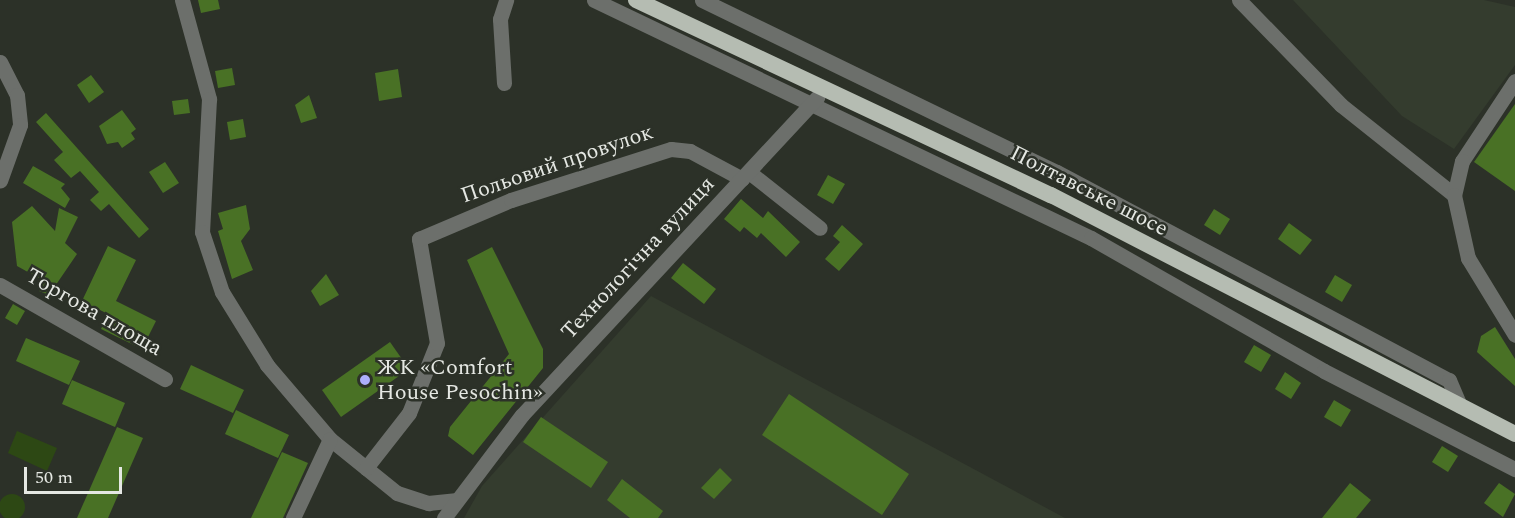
<!DOCTYPE html>
<meta charset="utf-8">
<style>
body{margin:0}
#map{position:relative;width:1515px;height:518px;overflow:hidden;background:#2c3128;font-family:Spectral,serif}
div>[style]{position:absolute}
[style*='--x']{left:calc(var(--x)*1px);top:calc(var(--y)*1px);width:calc(var(--w)*1px);rotate:calc(var(--a)*1deg)}
.built>*{inset:0;background:#343c2e}
.green>*{inset:0;background:#2d4814}
.round{border-radius:50%}
.building>*{inset:0;background:#497125}
.minor>*{height:15px;margin:-7.5px;padding:0 7.5px;transform-origin:7.5px;border-radius:7.5px;background:#6c6f6b}
.trunk>*{height:16px;margin:-8px;padding:0 8px;transform-origin:8px;border-radius:8px;background:#b5bcb2}
.dots>*{width:16px;height:16px;translate:-50% -50%;box-sizing:border-box;border:3px solid #2c3128;border-radius:50%}
span{translate:-50% -50%;white-space:nowrap;text-align:center;line-height:1.15;-webkit-text-stroke:5px #2c3128;paint-order:stroke}
.street-label{font-size:22px;color:#e5e8e3}
.poi-label{font-size:22px;color:#e5e8e3}
.left{translate:0 -50%;text-align:left}
.scale{position:absolute;left:24px;top:467px;width:98px;height:27px;box-sizing:border-box;border:3px solid #e5e8e3;border-top:0;padding-left:8px;font-size:18px;line-height:21px;white-space:nowrap;color:#e5e8e3;-webkit-text-stroke:4px #2c3128;paint-order:stroke}
</style>
<div id="map">
<div class="built">
<div style="clip-path:polygon(1293px 0,1484px 0,1515px 7px,1515px 65px,1454px 149px,1402px 116px)"></div>
<div style="clip-path:polygon(651px 296px,1065px 518px,464px 518px,482px 486px)"></div>
</div>
<div class="green">
<div style="clip-path:polygon(17px 431px,57px 448px,47px 471px,8px 453px)"></div>
<div class="round" style="left:-1px;top:494px;width:26px;height:26px"></div>
</div>
<div class="building">
<div style="clip-path:polygon(198px 0,218px 0,220px 9px,201px 13px)"></div>
<div style="clip-path:polygon(232px 68px,235px 85px,218px 88px,215px 71px)"></div>
<div style="clip-path:polygon(398px 69px,402px 97px,379px 101px,375px 73px)"></div>
<div style="clip-path:polygon(91px 75px,104px 92px,89px 103px,77px 85px)"></div>
<div style="clip-path:polygon(309px 95px,317px 118px,301px 123px,295px 105px)"></div>
<div style="clip-path:polygon(188px 99px,190px 113px,174px 115px,172px 101px)"></div>
<div style="clip-path:polygon(1515px 104px,1515px 191px,1474px 162px)"></div>
<div style="clip-path:polygon(122px 110px,136px 129px,131px 133px,135px 139px,122px 148px,118px 142px,107px 144px,99px 126px)"></div>
<div style="clip-path:polygon(46px 113px,149px 229px,139px 238px,109px 204px,101px 211px,90px 200px,99px 192px,80px 171px,71px 178px,54px 160px,63px 152px,36px 122px)"></div>
<div style="clip-path:polygon(243px 119px,246px 137px,230px 140px,227px 122px)"></div>
<div style="clip-path:polygon(165px 162px,179px 183px,163px 193px,149px 172px)"></div>
<div style="clip-path:polygon(33px 166px,65px 184px,61px 188px,70px 199px,65px 208px,23px 183px)"></div>
<div style="clip-path:polygon(828px 175px,845px 184px,833px 204px,817px 195px)"></div>
<div style="clip-path:polygon(741px 199px,763px 218px,768px 211px,800px 242px,786px 257px,761px 233px,757px 238px,744px 227px,740px 232px,724px 219px)"></div>
<div style="clip-path:polygon(246px 205px,250px 229px,241px 241px,253px 270px,232px 279px,218px 231px,223px 229px,218px 213px)"></div>
<div style="clip-path:polygon(32px 206px,55px 231px,59px 208px,78px 217px,65px 243px,77px 254px,49px 295px,39px 291px,44px 281px,17px 266px,12px 222px)"></div>
<div style="clip-path:polygon(1214px 209px,1230px 219px,1220px 235px,1204px 225px)"></div>
<div style="clip-path:polygon(1289px 223px,1312px 240px,1300px 255px,1278px 239px)"></div>
<div style="clip-path:polygon(842px 225px,863px 244px,839px 271px,825px 259px,840px 242px,833px 236px)"></div>
<div style="clip-path:polygon(108px 246px,136px 260px,116px 301px,156px 321px,142px 349px,101px 329px,108px 314px,82px 301px)"></div>
<div style="clip-path:polygon(492px 247px,543px 349px,543px 368px,473px 455px,448px 436px,450px 427px,509px 354px,467px 260px)"></div>
<div style="clip-path:polygon(683px 263px,716px 289px,704px 304px,671px 278px)"></div>
<div style="clip-path:polygon(326px 274px,339px 295px,320px 306px,311px 291px)"></div>
<div style="clip-path:polygon(1335px 275px,1352px 285px,1342px 302px,1325px 292px)"></div>
<div style="clip-path:polygon(13px 304px,25px 311px,17px 325px,5px 318px)"></div>
<div style="clip-path:polygon(1495px 327px,1515px 359px,1515px 386px,1477px 352px,1481px 336px)"></div>
<div style="clip-path:polygon(26px 338px,80px 361px,69px 385px,16px 361px)"></div>
<div style="clip-path:polygon(390px 342px,409px 369px,341px 417px,322px 390px)"></div>
<div style="clip-path:polygon(1254px 345px,1271px 355px,1261px 372px,1244px 362px)"></div>
<div style="clip-path:polygon(191px 365px,244px 390px,233px 413px,180px 389px)"></div>
<div style="clip-path:polygon(1285px 372px,1301px 383px,1291px 399px,1275px 389px)"></div>
<div style="clip-path:polygon(72px 380px,125px 403px,115px 427px,62px 404px)"></div>
<div style="clip-path:polygon(789px 394px,909px 474px,882px 515px,762px 435px)"></div>
<div style="clip-path:polygon(1334px 400px,1351px 410px,1341px 427px,1324px 417px)"></div>
<div style="clip-path:polygon(236px 410px,289px 435px,278px 458px,225px 434px)"></div>
<div style="clip-path:polygon(541px 417px,608px 462px,591px 488px,523px 442px)"></div>
<div style="clip-path:polygon(117px 427px,143px 438px,108px 518px,77px 518px)"></div>
<div style="clip-path:polygon(1442px 446px,1458px 456px,1448px 472px,1432px 462px)"></div>
<div style="clip-path:polygon(282px 452px,308px 463px,283px 518px,251px 518px)"></div>
<div style="clip-path:polygon(720px 468px,732px 480px,714px 499px,701px 488px)"></div>
<div style="clip-path:polygon(622px 479px,663px 511px,658px 518px,630px 518px,607px 500px)"></div>
<div style="clip-path:polygon(1350px 483px,1371px 500px,1356px 518px,1322px 518px)"></div>
<div style="clip-path:polygon(1499px 483px,1515px 494px,1503px 517px,1484px 503px)"></div>
</div>
<div class="minor">
<div style="--x:182;--y:0;--w:103;--a:74.7"></div>
<div style="--x:209;--y:99;--w:133;--a:93"></div>
<div style="--x:202;--y:232;--w:63;--a:71.6"></div>
<div style="--x:222;--y:292;--w:86;--a:58.3"></div>
<div style="--x:267;--y:365;--w:97;--a:49.6"></div>
<div style="--x:330;--y:439;--w:86;--a:38.9"></div>
<div style="--x:397;--y:493;--w:33;--a:18"></div>
<div style="--x:428;--y:503;--w:27;--a:-6"></div>
<div style="--x:594;--y:0;--w:551;--a:25.59"></div>
<div style="--x:1091;--y:238;--w:268;--a:29.7"></div>
<div style="--x:1324;--y:371;--w:215;--a:27.2"></div>
<div style="--x:702;--y:0;--w:394;--a:25.9"></div>
<div style="--x:1057;--y:172;--w:444;--a:28"></div>
<div style="--x:1449;--y:380;--w:28;--a:67"></div>
<div style="--x:1239;--y:0;--w:146;--a:45.8"></div>
<div style="--x:1341;--y:105;--w:144;--a:38.5"></div>
<div style="--x:0;--y:62;--w:37;--a:63"></div>
<div style="--x:17;--y:95;--w:30;--a:84"></div>
<div style="--x:20;--y:125;--w:59;--a:109.7"></div>
<div style="--x:1515;--y:81;--w:96;--a:123.5"></div>
<div style="--x:1462;--y:161;--w:35;--a:103"></div>
<div style="--x:1454;--y:195;--w:65;--a:77.5"></div>
<div style="--x:1468;--y:258;--w:90;--a:58.6"></div>
<div style="--x:504;--y:83;--w:64;--a:-93.6"></div>
<div style="--x:500;--y:19;--w:20;--a:-72"></div>
<div style="--x:749;--y:172;--w:90;--a:38.3"></div>
<div style="--x:0;--y:285;--w:190;--a:29.7"></div>
<div style="--x:366;--y:468;--w:70;--a:-52"></div>
<div style="--x:409;--y:413;--w:75;--a:-68.2"></div>
<div style="--x:437;--y:343;--w:106;--a:-99.8"></div>
<div style="--x:419;--y:239;--w:100;--a:-23"></div>
<div style="--x:511;--y:200;--w:168;--a:-17.7"></div>
<div style="--x:671;--y:149;--w:19;--a:6"></div>
<div style="--x:690;--y:151;--w:59;--a:28.3"></div>
<div style="--x:293;--y:518;--w:87;--a:-64.9"></div>
<div style="--x:444;--y:518;--w:129;--a:-52.9"></div>
<div style="--x:522;--y:415;--w:434;--a:-47.1"></div>
</div>
<div class="trunk">
<div style="--x:636;--y:0;--w:459;--a:25.2"></div>
<div style="--x:1051;--y:195;--w:522;--a:27.25"></div>
</div>
<div class="dots">
<div style="left:365px;top:380px;background:#adaffb"></div>
</div>
<div class="street-label">
<span style="left:557px;top:164px;rotate:-19deg">Польовий провулок</span>
<span style="left:1089px;top:191px;rotate:27deg">Полтавське шосе</span>
<span style="left:638px;top:258px;rotate:-47deg">Технологічна вулиця</span>
<span style="left:94px;top:312px;rotate:30deg">Торгова площа</span>
</div>
<div class="poi-label">
<span class="left" style="left:377px;top:380px">ЖК «Comfort<br>House Pesochin»</span>
</div>
<div class="scale">50 m</div>
</div>
